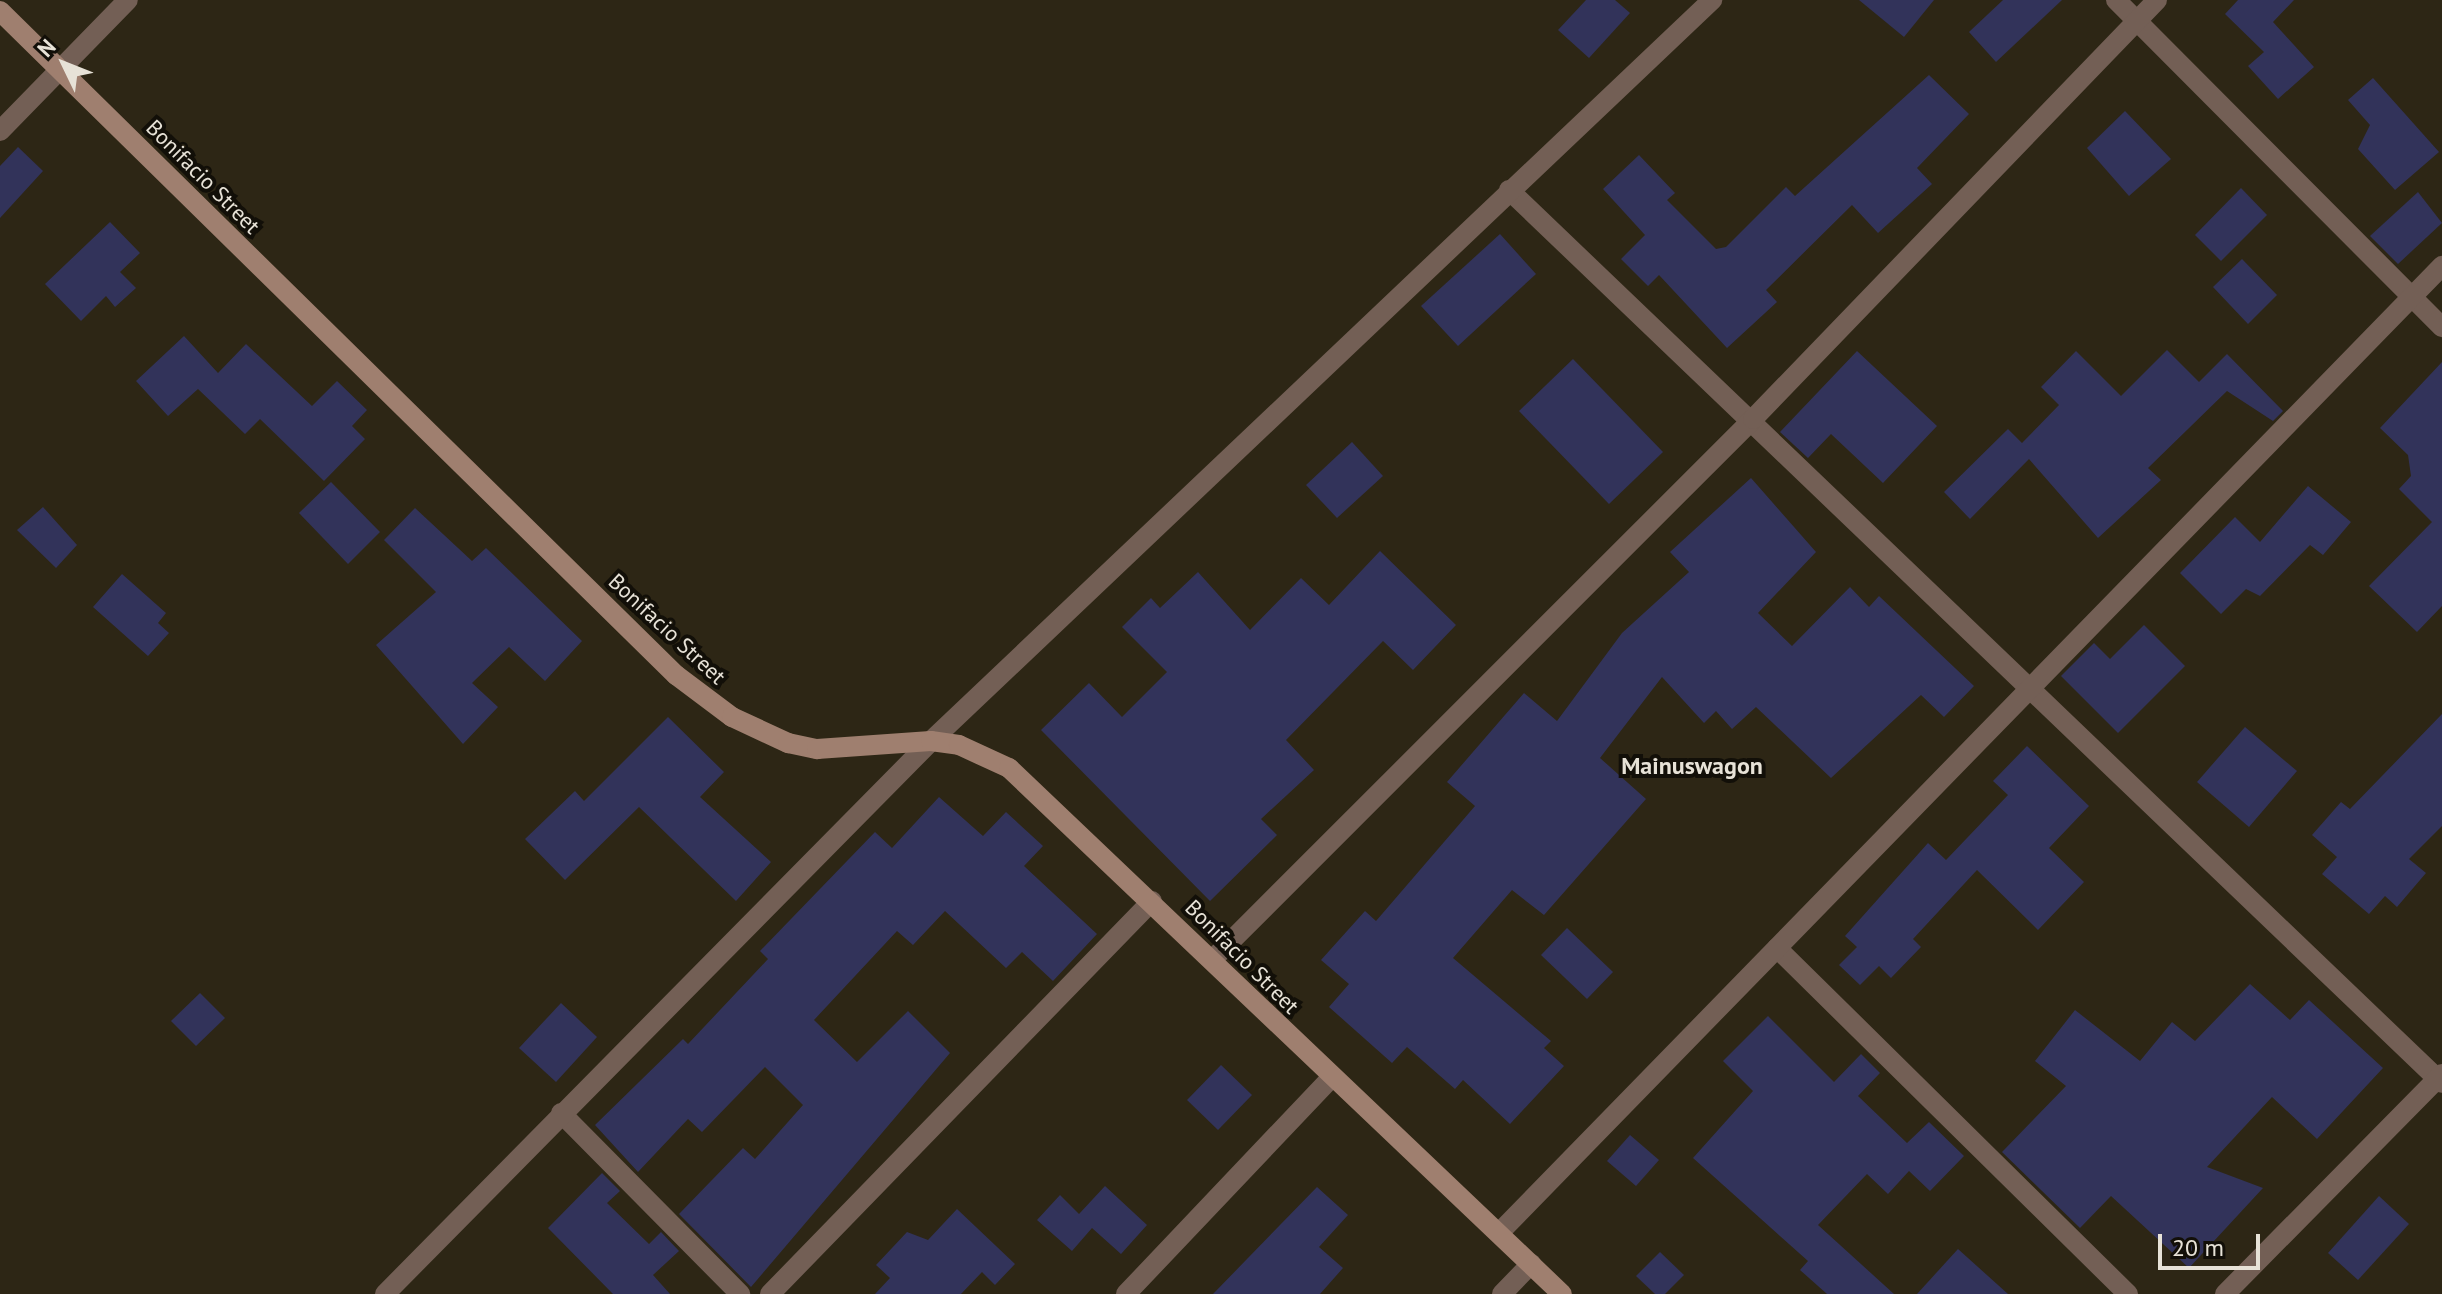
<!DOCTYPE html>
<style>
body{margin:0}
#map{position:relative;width:2442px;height:1294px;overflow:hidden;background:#2d2615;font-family:"PT Sans",sans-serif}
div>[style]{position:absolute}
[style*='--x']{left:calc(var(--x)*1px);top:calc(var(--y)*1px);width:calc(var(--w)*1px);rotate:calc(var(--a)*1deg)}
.building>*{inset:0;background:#32335a}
.street>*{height:20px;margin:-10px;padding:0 10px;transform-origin:10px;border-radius:10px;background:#735f55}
.secondary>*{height:20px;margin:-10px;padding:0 10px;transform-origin:10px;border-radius:10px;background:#9f7f6f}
span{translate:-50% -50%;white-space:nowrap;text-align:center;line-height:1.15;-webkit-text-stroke:8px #120f08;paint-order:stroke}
.street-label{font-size:22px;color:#e7e2d7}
.neighbourhood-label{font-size:24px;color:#e7e2d7;font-weight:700}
.north{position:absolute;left:24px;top:24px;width:80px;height:80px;-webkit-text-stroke:6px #120f08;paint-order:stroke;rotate:313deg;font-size:22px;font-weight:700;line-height:32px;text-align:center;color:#e7e2d7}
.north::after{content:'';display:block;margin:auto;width:28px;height:36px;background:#e7e2d7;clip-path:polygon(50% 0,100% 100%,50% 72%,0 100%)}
.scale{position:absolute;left:2158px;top:1234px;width:102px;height:36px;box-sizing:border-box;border:4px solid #e7e2d7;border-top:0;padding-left:10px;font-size:24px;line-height:28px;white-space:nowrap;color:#e7e2d7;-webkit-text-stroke:6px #120f08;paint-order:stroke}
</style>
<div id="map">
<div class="building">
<div style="clip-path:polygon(1586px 0,1615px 0,1630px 13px,1589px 58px,1558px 30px)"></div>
<div style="clip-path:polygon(1859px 0,1934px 0,1904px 37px)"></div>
<div style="clip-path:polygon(2003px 0,2062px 0,1996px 62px,1969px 32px)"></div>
<div style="clip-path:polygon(2238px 0,2294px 0,2273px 22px,2314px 67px,2278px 99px,2248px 66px,2264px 52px,2225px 14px)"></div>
<div style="clip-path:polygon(1929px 75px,1969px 114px,1917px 168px,1932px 184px,1878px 233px,1852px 205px,1766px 290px,1777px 302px,1727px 348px,1659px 275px,1648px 286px,1621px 259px,1645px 235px,1603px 189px,1639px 155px,1675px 193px,1667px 200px,1716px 249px,1726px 247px,1786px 187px,1795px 196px)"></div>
<div style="clip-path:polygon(2373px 78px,2439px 152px,2395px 190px,2358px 149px,2370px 125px,2348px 100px)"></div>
<div style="clip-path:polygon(2125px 111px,2171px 159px,2129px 196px,2087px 148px)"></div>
<div style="clip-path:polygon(18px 147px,43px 171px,0 218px,0 166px)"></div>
<div style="clip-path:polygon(2241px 188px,2267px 215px,2221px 261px,2195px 235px)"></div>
<div style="clip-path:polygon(2418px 192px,2442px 223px,2398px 264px,2370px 236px)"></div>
<div style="clip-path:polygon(110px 222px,140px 253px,120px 272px,136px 288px,115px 307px,106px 296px,81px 321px,45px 284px)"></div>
<div style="clip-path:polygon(1500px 234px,1536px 274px,1458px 346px,1421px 306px)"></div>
<div style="clip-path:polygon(2242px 259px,2277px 295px,2248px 324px,2213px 287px)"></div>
<div style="clip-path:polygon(184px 336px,218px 373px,246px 344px,312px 406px,337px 381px,367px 410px,352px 426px,365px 439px,324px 481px,260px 419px,245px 434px,198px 389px,168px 416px,136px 381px)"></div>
<div style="clip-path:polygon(2167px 350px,2199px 382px,2227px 354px,2283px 411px,2273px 421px,2227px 391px,2148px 468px,2161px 480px,2098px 538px,2029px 459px,1970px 519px,1944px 492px,2008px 429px,2022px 443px,2059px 405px,2041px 387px,2076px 351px,2121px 396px)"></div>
<div style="clip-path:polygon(1857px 351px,1937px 426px,1883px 483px,1831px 434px,1808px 458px,1780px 432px)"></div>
<div style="clip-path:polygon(1573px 359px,1663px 452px,1609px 504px,1519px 411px)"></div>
<div style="clip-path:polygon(2442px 362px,2442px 606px,2417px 632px,2369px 586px,2432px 522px,2399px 489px,2411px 476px,2408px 455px,2380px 428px)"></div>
<div style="clip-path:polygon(1352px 442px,1383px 476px,1337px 518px,1306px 485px)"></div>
<div style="clip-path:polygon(1751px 478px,1816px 552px,1758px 613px,1792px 646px,1850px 587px,1869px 607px,1879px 596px,1974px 686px,1944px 717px,1921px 695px,1831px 778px,1756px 707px,1732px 729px,1716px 711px,1704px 723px,1662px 677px,1600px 758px,1646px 799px,1544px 915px,1512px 890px,1453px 958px,1551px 1041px,1544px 1048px,1564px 1066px,1510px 1124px,1463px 1080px,1455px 1089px,1407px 1047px,1392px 1063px,1329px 1007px,1349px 984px,1321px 960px,1365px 911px,1376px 921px,1475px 806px,1447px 782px,1524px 693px,1557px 721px,1622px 633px,1689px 572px,1670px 552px)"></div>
<div style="clip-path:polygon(331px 482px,380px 532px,348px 564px,299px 513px)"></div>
<div style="clip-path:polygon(2308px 486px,2351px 522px,2323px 555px,2310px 545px,2260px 596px,2246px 589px,2221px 614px,2180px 573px,2235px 517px,2260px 542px)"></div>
<div style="clip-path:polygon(43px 507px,77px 545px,56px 568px,17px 530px)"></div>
<div style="clip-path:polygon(415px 508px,472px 561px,486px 548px,582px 641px,545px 681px,509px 647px,472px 683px,498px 707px,463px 744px,376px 645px,436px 592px,384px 540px)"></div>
<div style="clip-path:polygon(1380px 551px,1456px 625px,1413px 670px,1383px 641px,1286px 740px,1314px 770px,1261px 819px,1277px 835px,1210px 901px,1041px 730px,1089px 683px,1122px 717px,1167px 672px,1122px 627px,1151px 598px,1160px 608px,1198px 572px,1250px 630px,1301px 578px,1329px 605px)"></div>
<div style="clip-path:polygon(122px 574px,166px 613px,158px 623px,169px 633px,148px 656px,93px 607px)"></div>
<div style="clip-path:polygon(2144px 625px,2185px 666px,2118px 733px,2061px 676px,2094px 643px,2110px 659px)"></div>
<div style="clip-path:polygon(2442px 714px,2442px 826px,2409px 859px,2426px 873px,2397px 907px,2385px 896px,2369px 914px,2322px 874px,2337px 857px,2312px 835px,2341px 802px,2350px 809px)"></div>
<div style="clip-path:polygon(668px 717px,724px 772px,700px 797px,771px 862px,736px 901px,639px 807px,565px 880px,525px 839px,575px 791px,584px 801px)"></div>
<div style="clip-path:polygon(2245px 727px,2297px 771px,2249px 827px,2197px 782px)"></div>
<div style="clip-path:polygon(2027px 746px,2089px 806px,2049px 848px,2084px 882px,2038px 930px,1977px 870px,1913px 939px,1921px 947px,1891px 978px,1879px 966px,1860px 985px,1839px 965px,1857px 947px,1845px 936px,1928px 843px,1946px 860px,2008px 795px,1993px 781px)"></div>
<div style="clip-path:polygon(939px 797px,983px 836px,1006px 812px,1043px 846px,1024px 866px,1097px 934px,1053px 981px,1022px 952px,1006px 968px,945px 911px,913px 945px,897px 931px,814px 1020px,857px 1062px,908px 1011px,950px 1053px,751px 1287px,679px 1214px,743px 1148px,755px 1159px,803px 1105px,765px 1067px,702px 1132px,688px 1119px,638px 1172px,595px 1125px,683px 1039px,688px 1044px,768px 959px,760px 951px,875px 832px,892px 848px)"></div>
<div style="clip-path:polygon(1567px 928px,1613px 972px,1587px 999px,1541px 955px)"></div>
<div style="clip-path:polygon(2250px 984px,2290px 1020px,2309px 1000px,2383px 1068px,2317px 1139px,2272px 1097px,2207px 1167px,2263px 1188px,2189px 1268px,2111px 1196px,2080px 1228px,2002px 1152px,2066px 1086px,2035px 1061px,2075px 1010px,2140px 1061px,2172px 1022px,2195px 1041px)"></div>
<div style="clip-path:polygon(200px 993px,225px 1018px,196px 1046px,171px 1021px)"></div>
<div style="clip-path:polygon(561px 1003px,597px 1037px,556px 1082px,519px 1048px)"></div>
<div style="clip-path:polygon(1768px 1016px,1834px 1082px,1861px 1054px,1880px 1073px,1858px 1096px,1907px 1143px,1929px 1122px,1964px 1156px,1930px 1191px,1909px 1171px,1888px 1194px,1867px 1174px,1818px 1225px,1894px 1294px,1827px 1294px,1800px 1270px,1808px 1261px,1693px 1158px,1753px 1091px,1723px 1061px)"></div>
<div style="clip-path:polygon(1221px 1065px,1252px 1095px,1218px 1130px,1187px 1100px)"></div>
<div style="clip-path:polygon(1630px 1135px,1659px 1160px,1636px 1186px,1607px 1161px)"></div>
<div style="clip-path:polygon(602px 1173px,620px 1191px,607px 1203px,649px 1244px,661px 1232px,679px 1251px,653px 1275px,670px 1294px,613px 1294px,548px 1228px)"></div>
<div style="clip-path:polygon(1105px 1186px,1147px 1225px,1121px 1254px,1092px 1228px,1072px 1251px,1037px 1220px,1060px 1195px,1079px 1214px)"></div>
<div style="clip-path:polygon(1317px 1187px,1348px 1215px,1319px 1247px,1343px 1268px,1320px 1294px,1213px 1294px)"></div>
<div style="clip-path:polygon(2379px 1196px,2409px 1224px,2358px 1280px,2328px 1253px)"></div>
<div style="clip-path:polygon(957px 1209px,1015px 1264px,995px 1285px,982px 1272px,961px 1294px,875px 1294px,890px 1278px,876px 1265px,907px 1232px,928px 1240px)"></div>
<div style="clip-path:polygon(1958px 1249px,2008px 1294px,1917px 1294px)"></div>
<div style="clip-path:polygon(1660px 1252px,1684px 1275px,1665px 1294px,1655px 1294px,1636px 1276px)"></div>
</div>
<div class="street">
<div style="--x:2116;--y:0;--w:462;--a:45.1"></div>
<div style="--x:0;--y:131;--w:183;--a:-45.7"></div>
<div style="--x:1509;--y:190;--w:1291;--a:43.75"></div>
<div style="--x:1777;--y:948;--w:493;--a:44.6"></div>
<div style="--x:1212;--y:960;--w:765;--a:-45"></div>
<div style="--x:1753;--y:419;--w:582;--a:-46.04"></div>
<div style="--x:561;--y:1113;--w:255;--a:45.3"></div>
<div style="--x:1499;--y:1233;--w:1351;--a:-45.72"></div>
<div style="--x:385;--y:1294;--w:777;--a:-45.36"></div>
<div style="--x:931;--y:741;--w:1077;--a:-43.49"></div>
<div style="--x:770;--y:1294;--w:548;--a:-45.81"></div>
<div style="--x:1126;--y:1294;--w:298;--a:-46.5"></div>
<div style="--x:1502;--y:1294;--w:42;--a:-46"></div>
<div style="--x:2225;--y:1294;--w:309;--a:-45.4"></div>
</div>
<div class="secondary">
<div style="--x:0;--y:11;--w:948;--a:44.49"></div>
<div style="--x:676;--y:675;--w:70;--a:36.9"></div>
<div style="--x:732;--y:717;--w:62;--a:24.9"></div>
<div style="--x:788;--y:743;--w:30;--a:12"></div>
<div style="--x:817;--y:749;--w:114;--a:-4"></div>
<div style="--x:931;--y:741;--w:28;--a:8"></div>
<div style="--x:959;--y:745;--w:55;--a:24.7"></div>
<div style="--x:1009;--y:768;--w:763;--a:43.57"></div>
</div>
<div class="street-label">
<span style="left:203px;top:177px;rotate:45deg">Bonifacio Street</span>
<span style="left:667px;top:629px;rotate:43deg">Bonifacio Street</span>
<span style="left:1242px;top:957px;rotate:45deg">Bonifacio Street</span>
</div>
<div class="neighbourhood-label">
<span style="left:1692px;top:766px">Mainuswagon</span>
</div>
<div class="north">N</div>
<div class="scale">20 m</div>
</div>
